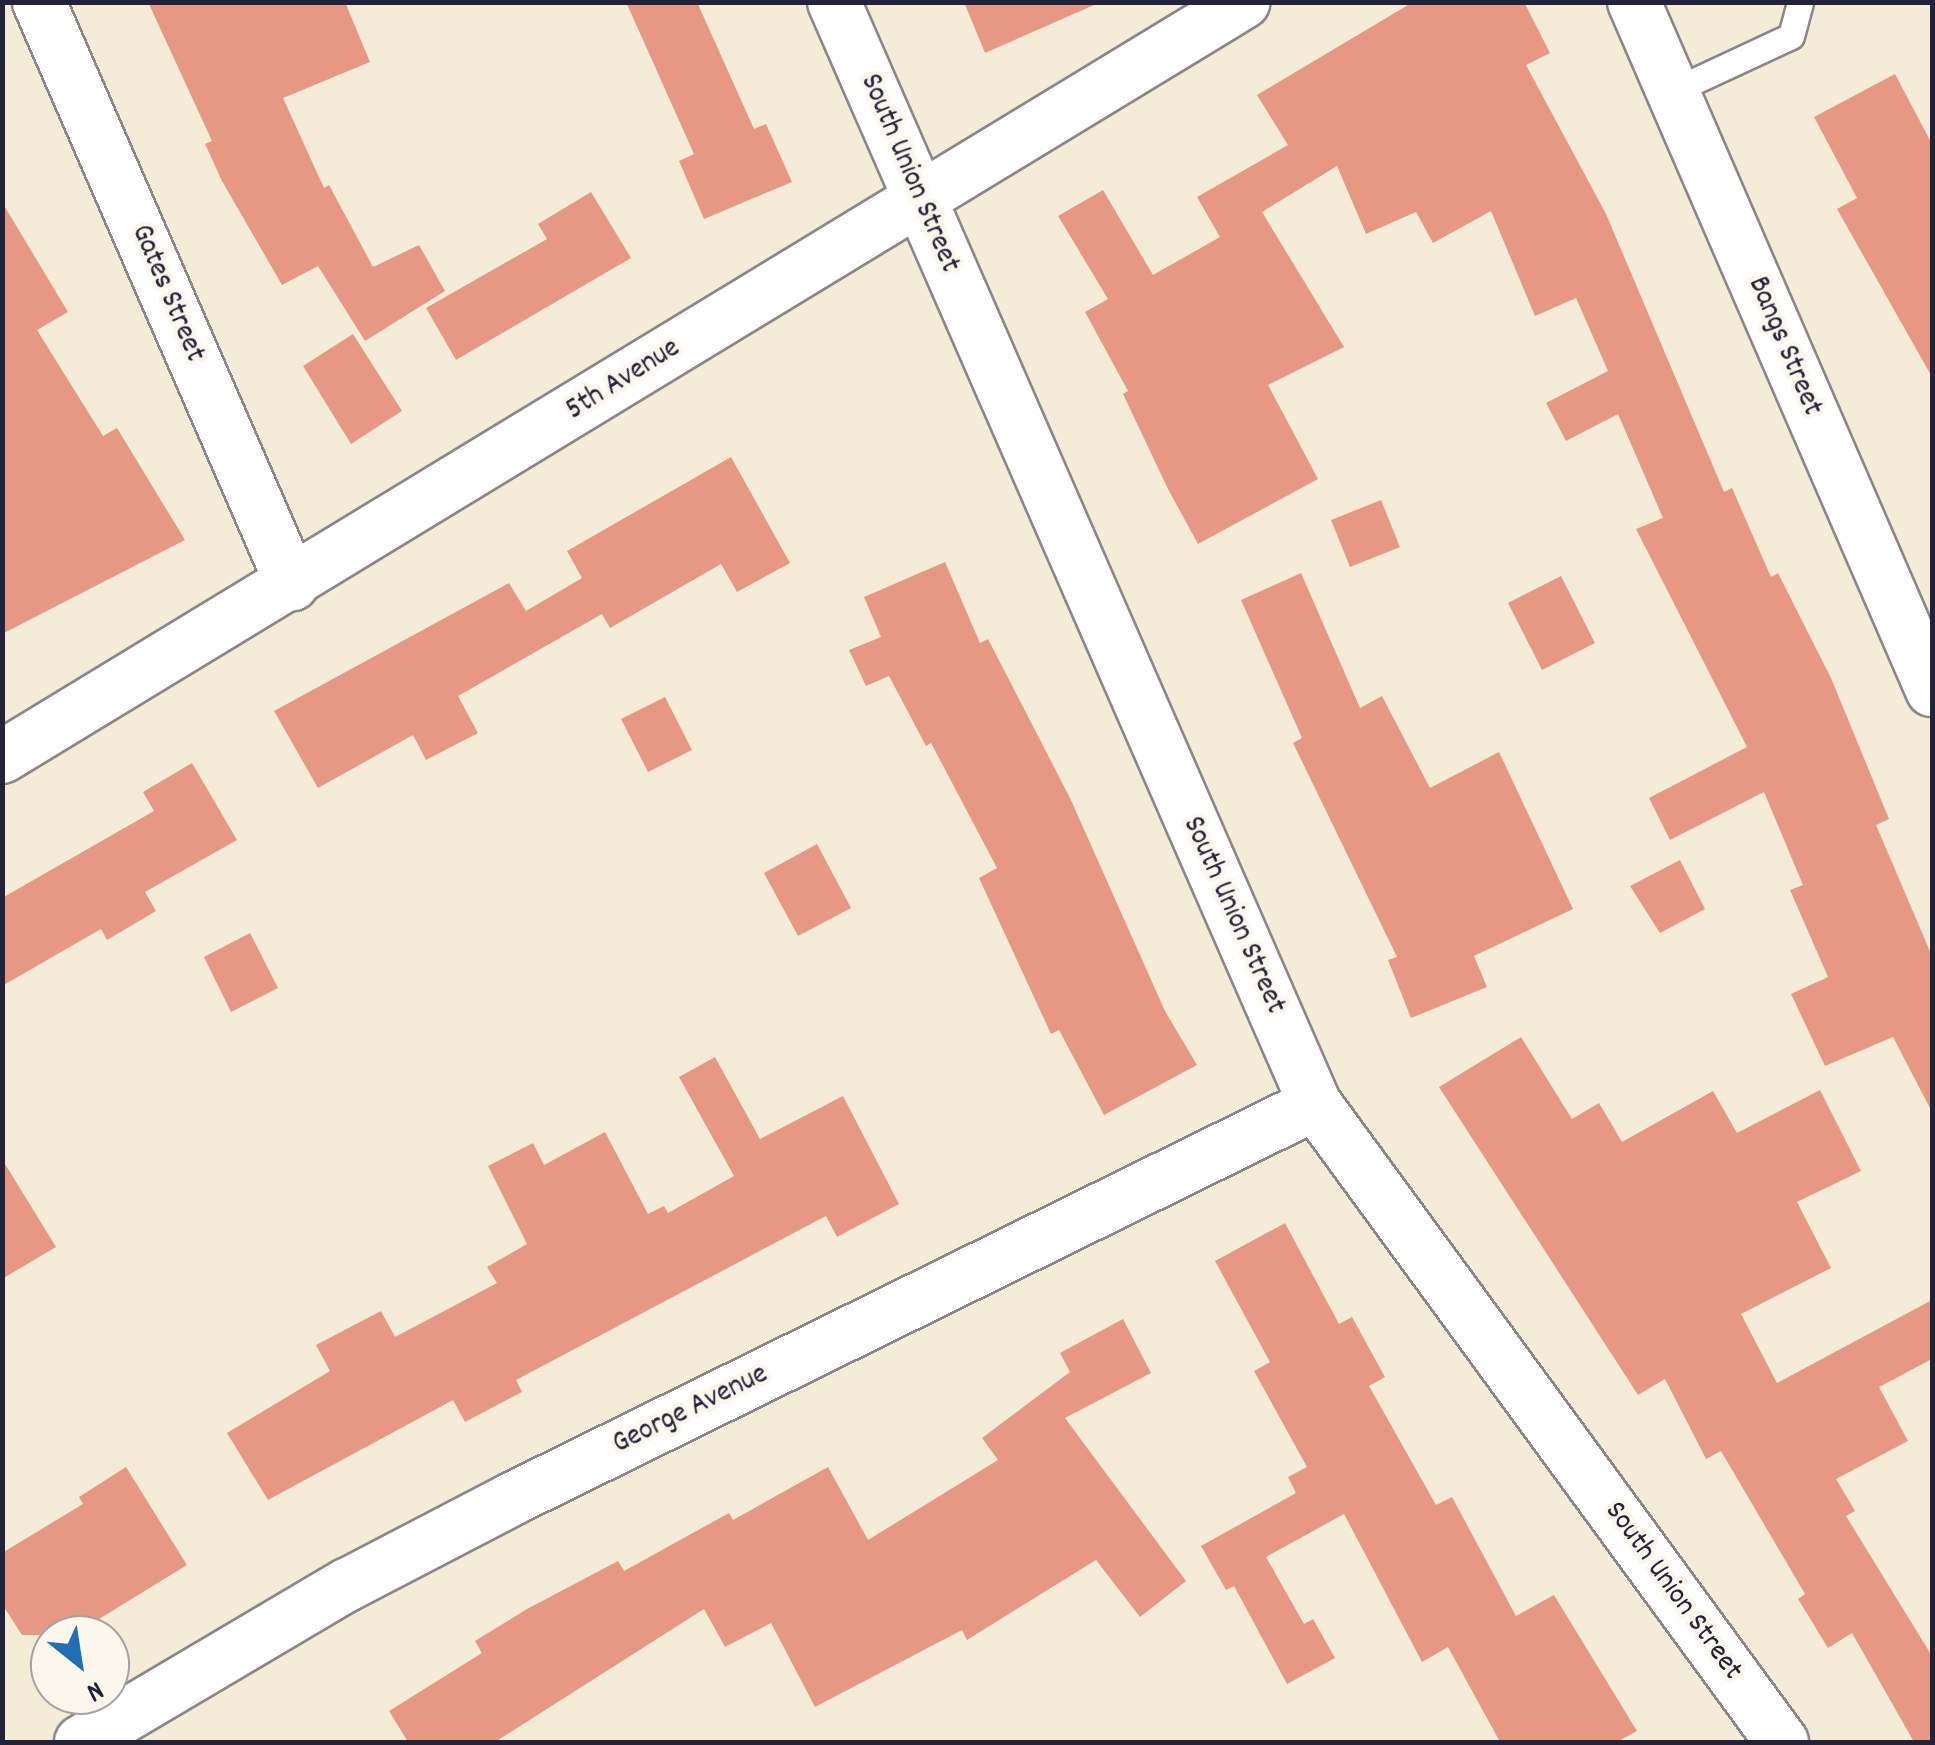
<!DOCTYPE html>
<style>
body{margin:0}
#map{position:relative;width:1935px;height:1745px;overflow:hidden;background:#f4ecd6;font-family:Dekko,sans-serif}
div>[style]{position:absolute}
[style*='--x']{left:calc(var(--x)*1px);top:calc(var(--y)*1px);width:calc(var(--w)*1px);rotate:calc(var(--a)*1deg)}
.building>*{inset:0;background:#e69885}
.roads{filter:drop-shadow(2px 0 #8b8788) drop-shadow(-2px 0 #8b8788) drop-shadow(0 2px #8b8788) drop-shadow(0 -2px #8b8788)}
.lane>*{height:25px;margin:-12.5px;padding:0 12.5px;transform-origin:12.5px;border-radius:12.5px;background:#fff}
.street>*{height:52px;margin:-26px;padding:0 26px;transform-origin:26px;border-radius:26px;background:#fff}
span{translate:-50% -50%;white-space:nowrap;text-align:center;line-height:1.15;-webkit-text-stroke:9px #fbf7ec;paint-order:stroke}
.street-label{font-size:30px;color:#22223b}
.frame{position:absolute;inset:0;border:5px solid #22223b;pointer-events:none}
.north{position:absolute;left:30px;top:1615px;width:100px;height:100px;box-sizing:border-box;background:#fbf7ec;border:2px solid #a4a2a5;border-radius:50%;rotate:150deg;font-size:28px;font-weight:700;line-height:40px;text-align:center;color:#22223b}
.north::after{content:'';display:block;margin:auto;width:35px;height:45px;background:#1f6fb2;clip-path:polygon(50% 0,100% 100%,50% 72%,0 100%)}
</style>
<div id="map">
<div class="building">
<div style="clip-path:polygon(148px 2px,345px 2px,370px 62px,283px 98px,324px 188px,329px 185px,373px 267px,419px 245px,445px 291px,365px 341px,318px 266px,282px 285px,222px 181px,205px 144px,212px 141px)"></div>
<div style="clip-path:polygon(626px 2px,697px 2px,754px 129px,766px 124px,792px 182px,704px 219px,679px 161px,694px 154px)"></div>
<div style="clip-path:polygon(964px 2px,1101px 2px,985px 53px)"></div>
<div style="clip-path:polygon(1413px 2px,1524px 2px,1550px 53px,1526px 65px,1606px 214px,1724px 492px,1732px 488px,1771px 577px,1778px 573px,1831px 678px,1889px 819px,1876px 825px,1932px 956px,1932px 1112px,1893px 1037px,1825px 1066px,1791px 994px,1828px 977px,1790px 890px,1803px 885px,1764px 792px,1670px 840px,1649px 798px,1747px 747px,1636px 529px,1663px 518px,1618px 414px,1566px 441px,1546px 403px,1608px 371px,1576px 298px,1535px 316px,1491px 211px,1433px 243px,1416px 212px,1366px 234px,1337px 166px,1262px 212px,1344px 347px,1268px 385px,1318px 479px,1198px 544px,1168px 489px,1123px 394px,1128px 391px,1085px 312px,1108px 299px,1058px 216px,1103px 190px,1153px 275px,1220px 237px,1197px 197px,1288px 145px,1257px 95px)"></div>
<div style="clip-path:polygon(1895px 74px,1932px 144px,1932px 377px,1837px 209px,1857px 198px,1814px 117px)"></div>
<div style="clip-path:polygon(591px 192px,631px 258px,456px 360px,426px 308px,547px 239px,538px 224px)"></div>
<div style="clip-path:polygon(2px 202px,68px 312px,37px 330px,103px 436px,117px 428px,185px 540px,2px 634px)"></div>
<div style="clip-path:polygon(353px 334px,402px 411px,351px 444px,303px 366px)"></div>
<div style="clip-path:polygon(731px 457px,790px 563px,737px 592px,721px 564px,610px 628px,602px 614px,458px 696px,478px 733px,426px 760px,413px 735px,318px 788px,274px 711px,509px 583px,526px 611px,582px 578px,567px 551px)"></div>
<div style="clip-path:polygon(1381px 500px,1400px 547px,1350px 567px,1331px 520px)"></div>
<div style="clip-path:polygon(945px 562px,980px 643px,988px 639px,1070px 798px,1165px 1011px,1197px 1065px,1104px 1115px,1059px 1030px,1051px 1034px,979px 878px,997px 868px,931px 743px,926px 746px,889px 676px,866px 686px,849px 650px,881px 637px,864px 597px)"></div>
<div style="clip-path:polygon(1301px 573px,1360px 708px,1382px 696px,1430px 788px,1499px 752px,1573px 909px,1474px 956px,1487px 987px,1411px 1018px,1388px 960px,1397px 957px,1293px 743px,1302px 738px,1241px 600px)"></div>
<div style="clip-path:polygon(1561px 576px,1595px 643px,1542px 670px,1508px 603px)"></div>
<div style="clip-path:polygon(665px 697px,692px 750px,648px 772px,621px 719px)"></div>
<div style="clip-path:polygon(192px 763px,237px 840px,145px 892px,156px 911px,107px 940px,101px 929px,2px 986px,2px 898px,154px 811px,143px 792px)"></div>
<div style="clip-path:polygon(817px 844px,851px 908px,798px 936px,764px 873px)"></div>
<div style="clip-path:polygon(1680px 860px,1705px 909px,1660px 933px,1630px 886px)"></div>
<div style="clip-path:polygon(250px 933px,278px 988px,231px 1012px,204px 957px)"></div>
<div style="clip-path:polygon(1521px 1037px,1572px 1119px,1599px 1103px,1622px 1142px,1713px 1091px,1737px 1133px,1820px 1090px,1861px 1171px,1797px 1202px,1831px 1268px,1741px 1314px,1777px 1383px,1932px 1300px,1932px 1359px,1879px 1387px,1908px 1441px,1836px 1479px,1855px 1511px,1846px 1516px,1932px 1656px,1932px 1742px,1914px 1742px,1852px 1633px,1828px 1648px,1798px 1599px,1805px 1594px,1721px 1451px,1706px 1459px,1665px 1379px,1638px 1395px,1439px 1087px)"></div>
<div style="clip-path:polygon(715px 1057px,760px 1139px,843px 1096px,899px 1204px,837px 1237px,826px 1216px,516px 1380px,522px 1392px,465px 1422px,453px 1400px,268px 1500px,227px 1433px,330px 1371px,316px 1345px,381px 1311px,395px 1337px,497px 1283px,487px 1267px,527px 1244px,488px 1166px,533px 1143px,544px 1165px,605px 1132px,648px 1214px,664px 1206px,668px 1213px,734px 1176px,679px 1077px)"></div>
<div style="clip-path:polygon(2px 1159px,56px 1247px,2px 1279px)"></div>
<div style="clip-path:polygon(1285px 1223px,1339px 1324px,1352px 1317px,1385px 1377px,1369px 1386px,1436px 1505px,1452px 1497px,1516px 1616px,1554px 1595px,1637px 1731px,1617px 1742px,1500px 1742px,1448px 1647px,1422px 1662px,1344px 1514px,1266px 1557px,1304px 1624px,1313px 1619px,1335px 1658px,1287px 1684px,1234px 1586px,1226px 1590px,1201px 1546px,1296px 1493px,1288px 1477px,1307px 1467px,1254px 1371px,1270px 1362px,1215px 1261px)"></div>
<div style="clip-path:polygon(1123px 1319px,1151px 1373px,1065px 1418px,1186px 1581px,1140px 1617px,1096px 1560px,967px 1640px,962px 1630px,815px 1707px,771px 1623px,725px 1647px,704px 1609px,495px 1742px,408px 1742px,389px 1711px,482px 1653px,475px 1641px,527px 1609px,618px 1561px,624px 1571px,729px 1513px,733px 1520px,828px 1467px,868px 1540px,998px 1460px,982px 1438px,1070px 1372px,1060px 1353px)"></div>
<div style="clip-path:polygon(126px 1467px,187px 1565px,73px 1635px,22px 1635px,2px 1604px,2px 1553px,83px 1504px,79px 1497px)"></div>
</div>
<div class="roads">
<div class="lane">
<div style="--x:1673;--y:91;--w:130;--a:-25"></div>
<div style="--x:1791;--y:36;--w:35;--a:-75"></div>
</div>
<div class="street">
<div style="--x:39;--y:2;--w:635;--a:66.51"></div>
<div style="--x:834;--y:2;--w:1202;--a:66.42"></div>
<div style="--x:1315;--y:1104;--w:791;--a:53.8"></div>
<div style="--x:1634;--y:2;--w:750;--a:66.58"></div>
<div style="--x:2;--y:757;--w:1453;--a:-31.3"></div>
<div style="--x:81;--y:1742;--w:309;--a:-30.6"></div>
<div style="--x:347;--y:1585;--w:186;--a:-27.5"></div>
<div style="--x:512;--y:1499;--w:895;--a:-26.19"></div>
</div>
</div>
<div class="street-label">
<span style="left:908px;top:174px;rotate:67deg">South Union Street</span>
<span style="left:166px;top:294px;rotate:67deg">Gates Street</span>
<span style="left:1783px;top:347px;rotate:67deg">Bangs Street</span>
<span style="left:624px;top:381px;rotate:-32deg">5th Avenue</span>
<span style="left:1232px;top:916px;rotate:66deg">South Union Street</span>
<span style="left:691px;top:1411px;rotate:-26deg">George Avenue</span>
<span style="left:1672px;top:1592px;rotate:54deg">South Union Street</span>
</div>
<div class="frame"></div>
<div class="north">N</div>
</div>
